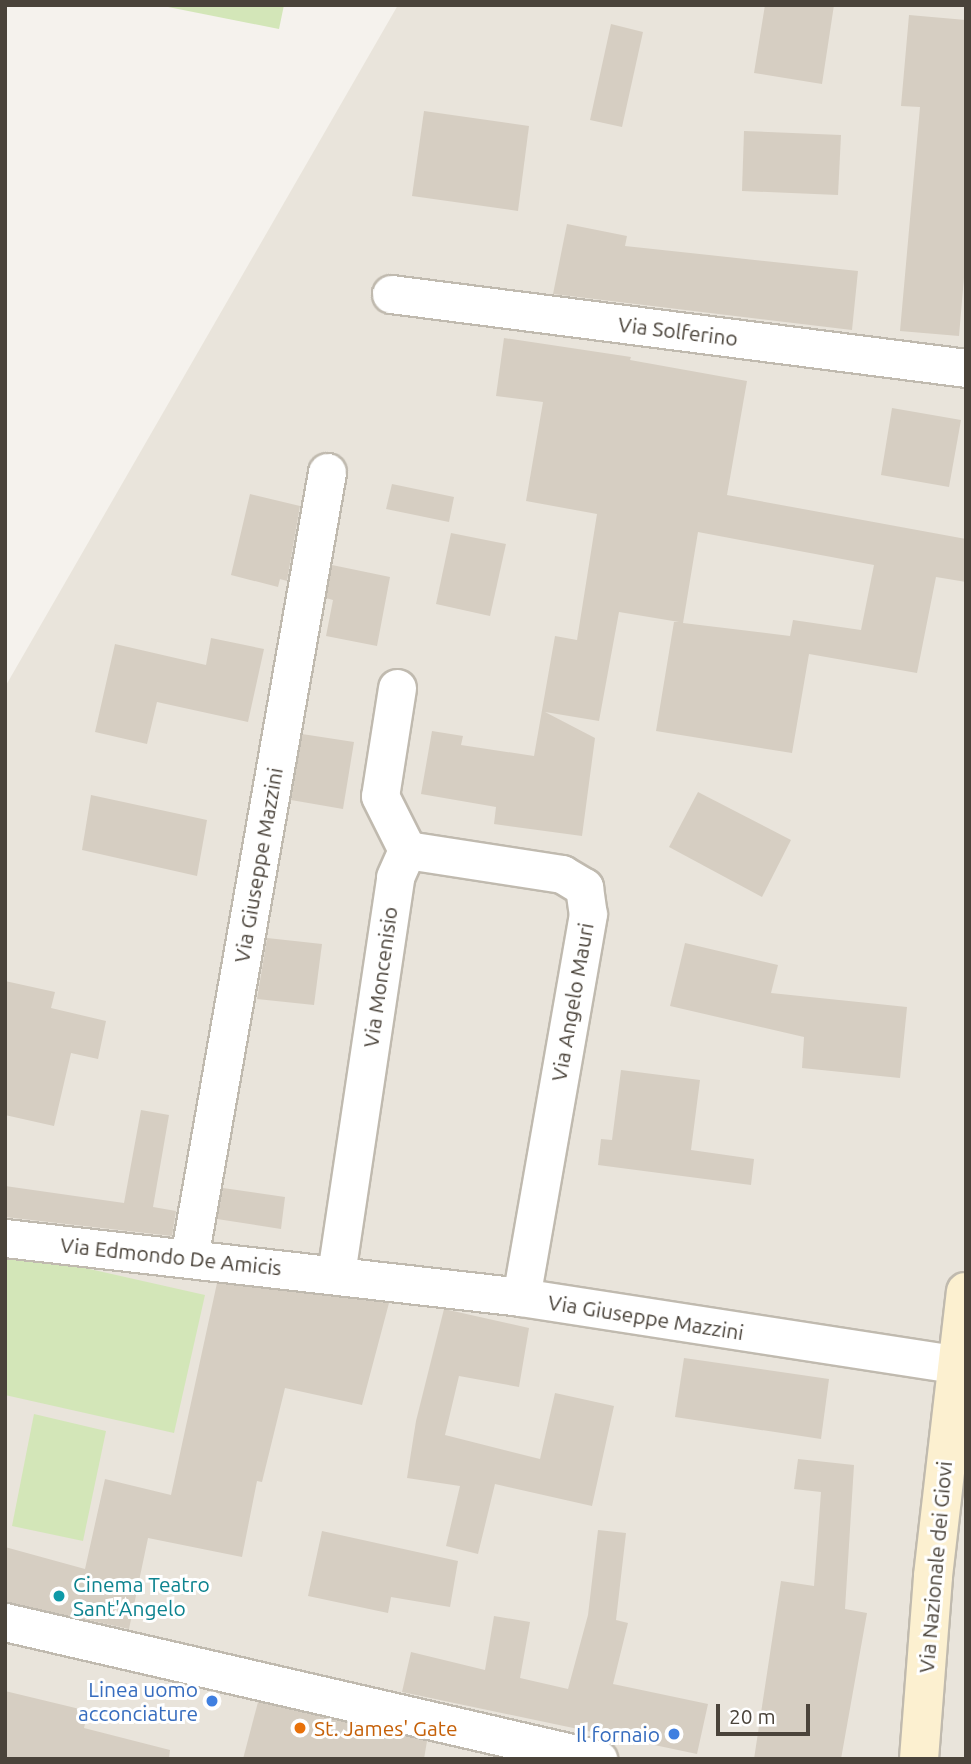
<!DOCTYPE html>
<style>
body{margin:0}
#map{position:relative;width:971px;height:1764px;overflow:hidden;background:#f5f2ed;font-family:Ubuntu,sans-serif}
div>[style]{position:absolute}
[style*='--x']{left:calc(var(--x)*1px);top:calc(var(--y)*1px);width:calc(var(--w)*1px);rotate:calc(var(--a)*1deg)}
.residential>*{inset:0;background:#e9e4db}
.green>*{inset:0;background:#d3e6b8}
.building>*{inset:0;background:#d6cec2}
.roads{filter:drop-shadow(2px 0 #c0baaf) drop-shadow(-2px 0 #c0baaf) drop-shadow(0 2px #c0baaf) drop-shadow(0 -2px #c0baaf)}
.minor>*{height:37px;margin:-18.5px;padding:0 18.5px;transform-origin:18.5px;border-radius:18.5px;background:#fff}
.secondary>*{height:38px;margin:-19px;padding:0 19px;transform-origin:19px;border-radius:19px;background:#fcf0d0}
.dots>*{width:19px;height:19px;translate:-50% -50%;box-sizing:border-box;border:4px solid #fff;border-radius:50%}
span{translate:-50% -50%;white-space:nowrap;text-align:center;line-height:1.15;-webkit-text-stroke:6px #fff;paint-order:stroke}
.street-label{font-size:21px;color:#4a433a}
.culture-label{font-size:21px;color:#0d838f}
.left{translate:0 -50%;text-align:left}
.shop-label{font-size:21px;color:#366cbe}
.right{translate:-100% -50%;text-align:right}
.food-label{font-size:21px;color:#c56008}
.frame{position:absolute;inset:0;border:7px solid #4a433a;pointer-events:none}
.scale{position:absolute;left:716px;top:1704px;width:94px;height:32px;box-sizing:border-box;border:4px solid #4a433a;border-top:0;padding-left:9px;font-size:21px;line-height:24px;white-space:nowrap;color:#4a433a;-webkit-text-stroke:5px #fff;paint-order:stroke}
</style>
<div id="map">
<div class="residential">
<div style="clip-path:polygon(398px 5px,966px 5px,966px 1759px,5px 1759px,5px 687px)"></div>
</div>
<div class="green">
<div style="clip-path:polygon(158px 5px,284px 5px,279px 29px)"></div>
<div style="clip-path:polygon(5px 1250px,205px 1295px,174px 1433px,5px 1395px)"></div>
<div style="clip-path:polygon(34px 1414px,106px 1431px,83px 1541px,12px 1526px)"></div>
</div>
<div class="building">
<div style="clip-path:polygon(765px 5px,834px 5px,822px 84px,754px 73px)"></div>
<div style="clip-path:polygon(909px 15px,966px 20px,966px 254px,959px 336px,900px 331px,920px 107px,901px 106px)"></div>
<div style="clip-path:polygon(611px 24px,643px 32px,622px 127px,590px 120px)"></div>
<div style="clip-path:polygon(424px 111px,529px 126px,518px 211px,412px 196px)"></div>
<div style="clip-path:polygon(744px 131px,841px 135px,838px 195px,742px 191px)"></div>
<div style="clip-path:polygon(567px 224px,627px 236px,625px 246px,858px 271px,852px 330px,553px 294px)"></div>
<div style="clip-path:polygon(evenodd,504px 338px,631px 357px,630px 360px,747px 381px,727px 495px,966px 539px,966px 582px,936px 577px,917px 673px,809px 654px,792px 753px,656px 731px,674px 622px,679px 622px,619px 612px,599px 721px,545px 712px,595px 738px,582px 836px,494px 824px,496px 807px,421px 794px,432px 731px,463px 736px,461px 745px,534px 756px,555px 636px,577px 640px,597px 514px,526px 501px,543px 402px,496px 396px,504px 338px,698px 532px,874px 565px,861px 630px,793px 620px,790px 636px,683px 623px,698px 532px)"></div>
<div style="clip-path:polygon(892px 408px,961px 420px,949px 487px,881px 475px)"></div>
<div style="clip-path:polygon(392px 484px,454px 497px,449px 522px,386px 509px)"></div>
<div style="clip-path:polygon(250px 494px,300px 506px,287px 581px,280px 579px,278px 587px,231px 575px)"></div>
<div style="clip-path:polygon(451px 533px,506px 544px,490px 616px,436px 604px)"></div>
<div style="clip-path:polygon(332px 565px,390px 577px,377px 646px,326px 636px,333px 600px,326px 598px)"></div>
<div style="clip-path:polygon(211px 638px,264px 649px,248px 722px,157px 702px,147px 744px,95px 732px,115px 644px,206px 665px)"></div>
<div style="clip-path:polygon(302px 734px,354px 742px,343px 809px,291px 800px)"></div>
<div style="clip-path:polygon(698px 792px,791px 840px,762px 897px,669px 847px)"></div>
<div style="clip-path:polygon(91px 795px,207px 820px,197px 876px,82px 850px)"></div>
<div style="clip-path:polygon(267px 938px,322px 944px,314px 1005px,257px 999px)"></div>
<div style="clip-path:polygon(685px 943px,778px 965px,771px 993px,907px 1007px,900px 1078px,802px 1068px,804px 1037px,670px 1006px)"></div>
<div style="clip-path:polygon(5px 981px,55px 992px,51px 1008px,106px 1021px,98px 1059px,71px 1053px,54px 1126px,5px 1115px)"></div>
<div style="clip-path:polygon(621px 1070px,700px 1080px,691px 1150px,754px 1159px,751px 1185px,598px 1165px,601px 1139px,612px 1140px)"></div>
<div style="clip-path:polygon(141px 1110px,169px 1115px,153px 1207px,176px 1211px,172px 1236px,5px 1217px,5px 1186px,124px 1203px)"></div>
<div style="clip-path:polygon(223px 1188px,285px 1197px,281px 1229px,217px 1219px)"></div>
<div style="clip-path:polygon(217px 1283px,389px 1303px,362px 1405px,285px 1388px,262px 1482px,257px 1481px,242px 1557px,148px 1538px,129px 1629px,5px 1602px,5px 1547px,85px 1569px,105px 1479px,171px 1495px)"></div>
<div style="clip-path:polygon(444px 1309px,529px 1328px,519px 1387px,459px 1376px,445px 1435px,540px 1459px,555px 1393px,614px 1406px,592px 1506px,495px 1484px,478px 1554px,446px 1546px,460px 1486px,407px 1478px,416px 1421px)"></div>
<div style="clip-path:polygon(684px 1358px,829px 1379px,821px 1439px,675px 1417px)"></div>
<div style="clip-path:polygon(798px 1459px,854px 1465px,845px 1609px,867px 1613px,841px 1759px,754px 1759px,781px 1581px,814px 1586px,821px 1492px,794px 1489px)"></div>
<div style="clip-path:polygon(598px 1530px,626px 1533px,616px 1620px,628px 1623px,613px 1684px,708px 1704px,697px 1754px,402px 1692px,411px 1652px,485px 1670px,494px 1616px,530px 1622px,520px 1678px,568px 1689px,588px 1615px)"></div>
<div style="clip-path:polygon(322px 1531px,458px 1561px,450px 1607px,391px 1597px,388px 1613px,308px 1596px)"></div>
<div style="clip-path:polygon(5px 1691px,88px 1711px,84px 1728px,170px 1750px,169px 1759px,5px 1759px)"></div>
<div style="clip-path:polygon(258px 1702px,427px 1741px,424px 1759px,243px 1759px)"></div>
</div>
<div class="roads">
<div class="minor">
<div style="--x:391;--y:294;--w:580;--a:7.33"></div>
<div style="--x:397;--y:688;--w:109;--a:98.9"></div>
<div style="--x:380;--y:796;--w:60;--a:63.4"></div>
<div style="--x:407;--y:850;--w:157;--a:8.8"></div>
<div style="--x:562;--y:874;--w:26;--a:31"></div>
<div style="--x:584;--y:887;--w:27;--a:82"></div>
<div style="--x:588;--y:914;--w:389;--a:99.9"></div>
<div style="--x:5;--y:1238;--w:519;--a:6.52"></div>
<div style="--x:521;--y:1297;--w:439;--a:8.8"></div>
<div style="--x:189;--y:1258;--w:798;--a:-80.04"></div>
<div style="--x:336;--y:1274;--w:401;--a:-81.5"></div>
<div style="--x:395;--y:877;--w:30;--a:-66"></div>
<div style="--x:5;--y:1622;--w:609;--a:13.01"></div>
</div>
<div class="secondary">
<div style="--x:919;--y:1759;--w:184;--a:-85.6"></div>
<div style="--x:933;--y:1576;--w:286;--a:-83.4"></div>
</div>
</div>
<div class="dots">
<div style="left:59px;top:1596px;background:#0f9aa8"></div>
<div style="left:212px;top:1701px;background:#3f7fe0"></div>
<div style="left:300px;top:1728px;background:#e8710a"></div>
<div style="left:674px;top:1734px;background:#3f7fe0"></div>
</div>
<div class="street-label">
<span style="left:678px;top:331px;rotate:7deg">Via Solferino</span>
<span style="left:258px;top:865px;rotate:-80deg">Via Giuseppe Mazzini</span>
<span style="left:380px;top:977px;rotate:-82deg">Via Moncenisio</span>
<span style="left:572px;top:1002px;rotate:-80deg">Via Angelo Mauri</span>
<span style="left:171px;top:1256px;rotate:6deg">Via Edmondo De Amicis</span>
<span style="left:646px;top:1317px;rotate:9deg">Via Giuseppe Mazzini</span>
<span style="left:935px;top:1567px;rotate:-85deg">Via Nazionale dei Giovi</span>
</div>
<div class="culture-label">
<span class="left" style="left:73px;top:1596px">Cinema Teatro<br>Sant'Angelo</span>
</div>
<div class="shop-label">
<span class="right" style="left:198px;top:1701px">Linea uomo<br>acconciature</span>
<span class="right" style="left:660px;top:1734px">Il fornaio</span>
</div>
<div class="food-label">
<span class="left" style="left:314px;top:1728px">St. James' Gate</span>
</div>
<div class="frame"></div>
<div class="scale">20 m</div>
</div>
